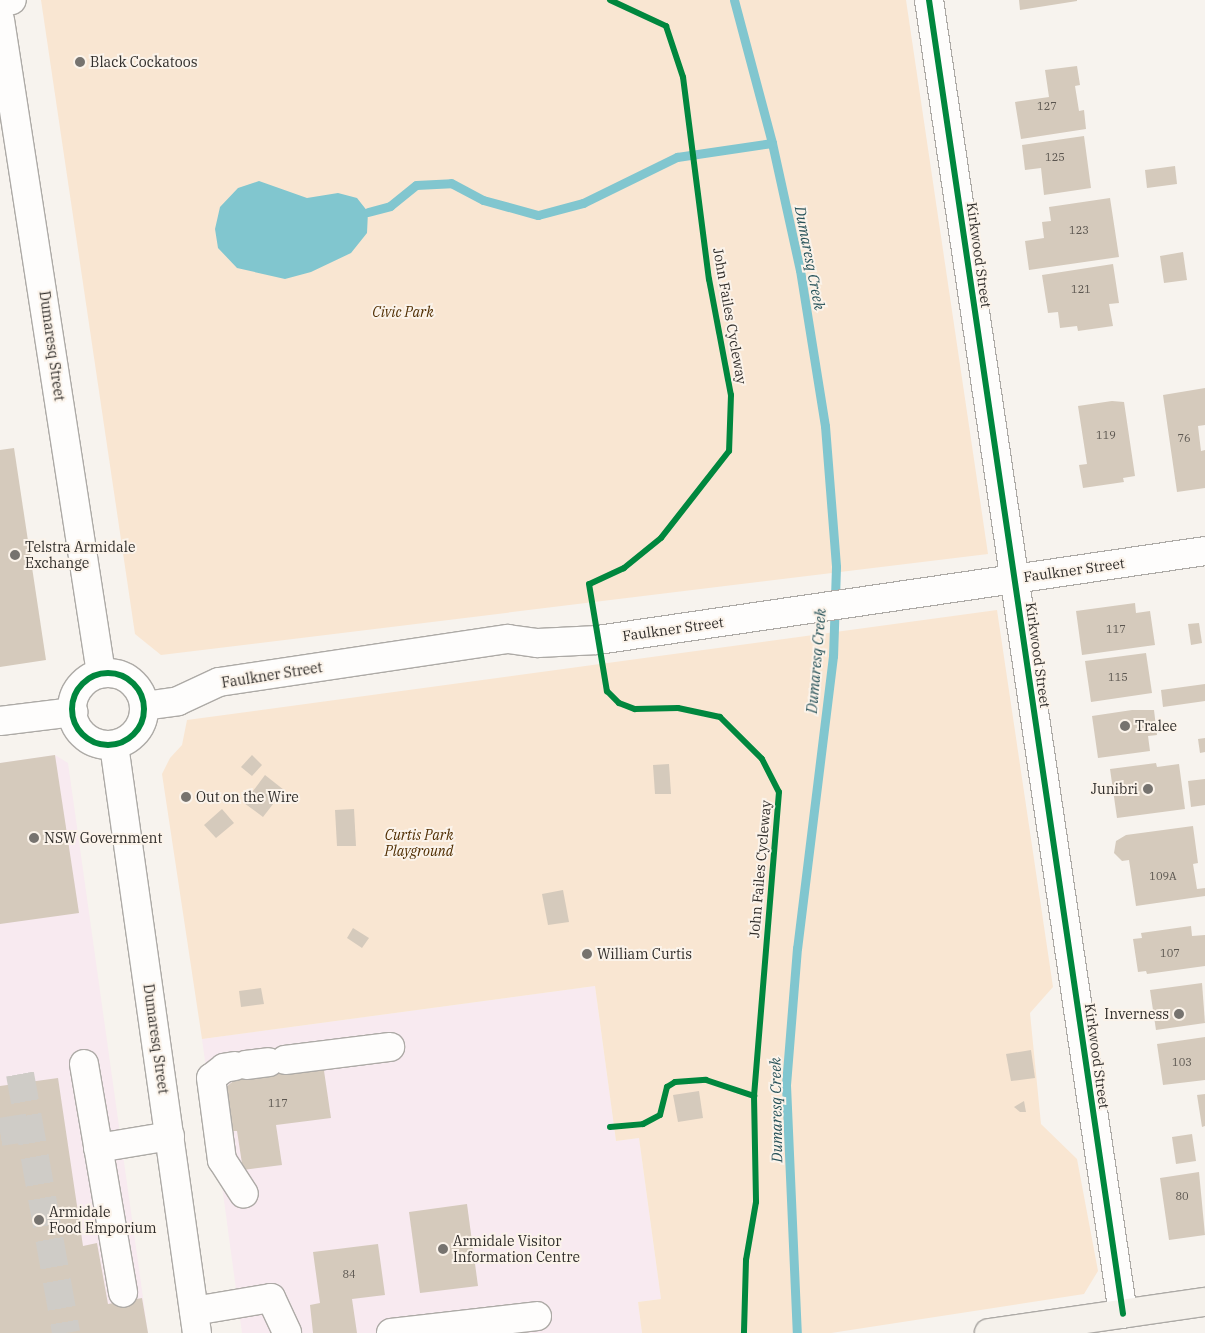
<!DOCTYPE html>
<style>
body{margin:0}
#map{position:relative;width:1205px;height:1333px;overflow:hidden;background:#f7f3ee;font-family:"IBM Plex Serif",serif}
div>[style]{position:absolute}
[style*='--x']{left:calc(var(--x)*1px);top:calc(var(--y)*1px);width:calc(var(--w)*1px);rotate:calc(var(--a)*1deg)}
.commercial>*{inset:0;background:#f8eaf0}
.green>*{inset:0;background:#f9e6d2}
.water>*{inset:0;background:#81c6cf}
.stream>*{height:9px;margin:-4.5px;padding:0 4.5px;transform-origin:4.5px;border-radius:4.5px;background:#81c6cf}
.building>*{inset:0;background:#d5cabc}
.minor-tunnel>*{height:28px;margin-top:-14px;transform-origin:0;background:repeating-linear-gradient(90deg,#cfccc7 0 28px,transparent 0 42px)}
.roads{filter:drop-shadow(1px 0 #adaaa6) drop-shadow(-1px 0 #adaaa6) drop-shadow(0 1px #adaaa6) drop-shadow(0 -1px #adaaa6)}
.minor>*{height:28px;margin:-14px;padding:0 14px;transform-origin:14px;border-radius:14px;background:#fefdfc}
.minor>.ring{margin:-14px;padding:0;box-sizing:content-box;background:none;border:28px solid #fefdfc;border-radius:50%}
.major>*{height:28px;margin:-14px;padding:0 14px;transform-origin:14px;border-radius:14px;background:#f5f1eb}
.cycleway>*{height:6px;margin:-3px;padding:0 3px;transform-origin:3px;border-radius:3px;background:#00873e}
.cycleway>.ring{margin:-3px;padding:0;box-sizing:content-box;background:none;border:6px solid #00873e;border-radius:50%}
.dots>*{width:14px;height:14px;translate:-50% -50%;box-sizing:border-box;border:2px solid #fbf3ea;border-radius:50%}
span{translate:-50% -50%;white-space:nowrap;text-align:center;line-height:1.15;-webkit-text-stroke:4px #fbf3ea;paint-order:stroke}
.number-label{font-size:11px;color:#5a554f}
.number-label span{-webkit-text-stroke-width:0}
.poi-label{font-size:14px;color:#312e2b}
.left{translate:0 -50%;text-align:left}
.right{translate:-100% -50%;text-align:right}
.street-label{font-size:14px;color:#312e2b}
.park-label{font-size:14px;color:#4f2d00;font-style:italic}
.water-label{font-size:15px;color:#255158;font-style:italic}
</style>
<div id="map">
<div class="commercial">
<div style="clip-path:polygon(55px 755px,68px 763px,148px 1333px,0 1333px,0 763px)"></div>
<div style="clip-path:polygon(595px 986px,616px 1141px,639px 1138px,661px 1299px,638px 1302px,642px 1333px,242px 1333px,202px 1039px)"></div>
</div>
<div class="green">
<div style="clip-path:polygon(41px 0,906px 0,988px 554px,161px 655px,135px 634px)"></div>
<div style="clip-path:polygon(997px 610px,1053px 987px,1030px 1013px,1041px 1124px,1077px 1159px,1098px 1271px,1084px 1294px,831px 1333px,642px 1333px,638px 1302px,661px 1299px,639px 1138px,616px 1141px,595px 986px,202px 1039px,162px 774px,170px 758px,182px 745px,187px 720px)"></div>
</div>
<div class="water">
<div style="clip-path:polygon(259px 181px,307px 198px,338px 193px,357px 198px,368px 212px,367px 233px,351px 253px,311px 272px,285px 279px,237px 268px,218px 248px,215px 229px,220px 207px,238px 188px)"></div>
</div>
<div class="stream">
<div style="--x:734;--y:0;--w:148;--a:75.1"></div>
<div style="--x:772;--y:143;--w:130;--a:77.6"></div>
<div style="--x:800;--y:270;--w:158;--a:80.9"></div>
<div style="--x:825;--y:426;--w:141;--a:85.5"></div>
<div style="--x:836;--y:567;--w:89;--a:91.9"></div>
<div style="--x:833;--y:656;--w:294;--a:97"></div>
<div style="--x:797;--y:948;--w:137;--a:94.6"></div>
<div style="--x:786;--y:1085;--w:248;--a:87.5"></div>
<div style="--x:368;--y:212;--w:23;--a:-15"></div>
<div style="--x:390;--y:206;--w:33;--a:-39"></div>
<div style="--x:416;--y:185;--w:35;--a:-3"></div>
<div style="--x:451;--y:183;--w:36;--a:28"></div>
<div style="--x:483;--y:200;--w:57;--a:15.3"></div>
<div style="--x:538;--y:215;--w:47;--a:-14.9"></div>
<div style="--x:583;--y:203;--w:105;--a:-26.1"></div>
<div style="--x:677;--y:157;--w:96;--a:-8.4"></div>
</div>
<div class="building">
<div style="clip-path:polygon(1019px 0,1077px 0,1077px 1px,1020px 10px)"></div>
<div style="clip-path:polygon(1077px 66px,1080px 85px,1075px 86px,1079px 111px,1084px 110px,1086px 129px,1021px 139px,1015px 102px,1049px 97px,1045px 70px)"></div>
<div style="clip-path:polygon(1084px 136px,1091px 188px,1044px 195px,1041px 168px,1025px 170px,1022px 145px)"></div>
<div style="clip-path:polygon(1175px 166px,1177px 184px,1147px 188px,1145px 170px)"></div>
<div style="clip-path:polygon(1110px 198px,1119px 257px,1029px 270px,1025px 241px,1044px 238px,1042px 222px,1051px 221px,1049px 207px)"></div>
<div style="clip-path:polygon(1183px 252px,1187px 280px,1164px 283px,1160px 256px)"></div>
<div style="clip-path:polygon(1113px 264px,1119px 303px,1109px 304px,1113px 326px,1078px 331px,1077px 326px,1060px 328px,1058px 312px,1048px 313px,1042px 275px)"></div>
<div style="clip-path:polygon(1205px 388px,1205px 425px,1198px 426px,1201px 451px,1205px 450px,1205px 488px,1177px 492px,1163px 395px)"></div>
<div style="clip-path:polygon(1112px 401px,1124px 402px,1135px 476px,1123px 478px,1124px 482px,1083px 488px,1079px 465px,1087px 464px,1078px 406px)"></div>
<div style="clip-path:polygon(14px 448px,46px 660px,0 667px,0 450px)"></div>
<div style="clip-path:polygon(1135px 603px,1136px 613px,1150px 611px,1155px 645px,1082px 655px,1076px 611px)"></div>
<div style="clip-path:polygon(1199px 623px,1202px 643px,1191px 645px,1188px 624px)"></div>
<div style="clip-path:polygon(1146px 653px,1152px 693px,1091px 702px,1085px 661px)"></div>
<div style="clip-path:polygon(1205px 684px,1205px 701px,1163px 707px,1161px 690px)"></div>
<div style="clip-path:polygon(1132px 710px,1154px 710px,1157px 735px,1148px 736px,1150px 751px,1098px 758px,1092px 716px)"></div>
<div style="clip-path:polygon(1205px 738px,1205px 752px,1200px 753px,1198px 739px)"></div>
<div style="clip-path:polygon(55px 755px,79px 913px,0 924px,0 763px)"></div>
<div style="clip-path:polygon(252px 755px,262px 765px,252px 776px,241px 767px)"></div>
<div style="clip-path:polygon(1156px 763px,1157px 767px,1179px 764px,1185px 809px,1117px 818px,1110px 769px)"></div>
<div style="clip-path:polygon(669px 764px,671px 794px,655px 794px,653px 765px)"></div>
<div style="clip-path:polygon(265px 775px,284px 790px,263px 817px,244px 803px)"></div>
<div style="clip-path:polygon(1205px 779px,1205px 805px,1191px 807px,1188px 781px)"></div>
<div style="clip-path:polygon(222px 809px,234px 823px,216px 838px,204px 825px)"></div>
<div style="clip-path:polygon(354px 809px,356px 846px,337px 846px,335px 810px)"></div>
<div style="clip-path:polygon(1193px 826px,1198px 863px,1193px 864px,1197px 889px,1205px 888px,1205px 896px,1136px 906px,1129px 860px,1122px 861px,1114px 853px,1116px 841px,1126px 835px)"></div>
<div style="clip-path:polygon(563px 890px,569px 922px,548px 925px,542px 894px)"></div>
<div style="clip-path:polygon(1191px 926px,1192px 936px,1205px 935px,1205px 966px,1147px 974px,1146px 971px,1138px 972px,1133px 939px,1142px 938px,1141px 933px)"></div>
<div style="clip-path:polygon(353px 928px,369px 938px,362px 948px,347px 938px)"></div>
<div style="clip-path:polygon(1202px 983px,1205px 1023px,1156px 1030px,1150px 990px)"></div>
<div style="clip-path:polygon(261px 988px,264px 1004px,241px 1007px,239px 991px)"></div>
<div style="clip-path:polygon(1205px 1037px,1205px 1080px,1163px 1085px,1157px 1044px)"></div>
<div style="clip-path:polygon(1031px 1050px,1035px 1078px,1011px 1081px,1006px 1054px)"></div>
<div style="clip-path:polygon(323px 1064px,331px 1118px,276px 1125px,282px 1165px,243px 1170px,237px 1131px,232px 1131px,226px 1087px,237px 1078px)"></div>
<div style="clip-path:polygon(58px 1078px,83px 1246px,97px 1243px,108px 1304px,142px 1298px,148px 1333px,0 1333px,0 1086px)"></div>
<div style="clip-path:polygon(699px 1091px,703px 1118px,678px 1122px,673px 1095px)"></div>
<div style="clip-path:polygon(1205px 1094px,1205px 1126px,1202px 1127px,1197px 1095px)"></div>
<div style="clip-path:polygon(1024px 1101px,1026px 1112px,1020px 1112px,1014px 1107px)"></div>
<div style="clip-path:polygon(1192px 1134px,1196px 1161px,1176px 1164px,1172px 1137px)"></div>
<div style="clip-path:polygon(1199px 1172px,1205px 1235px,1169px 1240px,1160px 1178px)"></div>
<div style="clip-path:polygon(467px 1204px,478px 1286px,420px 1293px,409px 1212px)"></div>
<div style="clip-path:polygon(378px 1244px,385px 1295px,352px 1299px,357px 1333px,313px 1333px,310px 1305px,320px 1303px,313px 1252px)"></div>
</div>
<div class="minor-tunnel">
<div style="--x:20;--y:1074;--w:263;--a:79.9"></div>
<div style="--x:0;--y:1132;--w:30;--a:-9"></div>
</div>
<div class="roads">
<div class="minor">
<div style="--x:929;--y:0;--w:1328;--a:81.6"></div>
<div style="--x:0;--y:3;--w:12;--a:-14"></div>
<div style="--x:0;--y:20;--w:661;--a:81.21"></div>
<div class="ring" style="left:72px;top:673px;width:44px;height:44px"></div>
<div style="--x:144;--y:706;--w:34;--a:-8"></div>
<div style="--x:178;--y:701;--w:45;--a:-24.9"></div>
<div style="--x:219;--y:682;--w:292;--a:-8.5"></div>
<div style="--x:508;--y:639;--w:30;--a:8"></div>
<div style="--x:538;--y:643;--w:60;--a:-2.9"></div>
<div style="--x:598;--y:640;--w:613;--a:-8.34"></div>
<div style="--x:0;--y:721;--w:74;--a:-7"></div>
<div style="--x:114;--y:745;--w:594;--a:81.97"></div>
<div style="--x:285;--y:1060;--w:106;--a:-7.1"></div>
<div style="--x:84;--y:1064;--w:232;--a:80.3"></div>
<div style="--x:246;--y:1065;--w:23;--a:-7"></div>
<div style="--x:235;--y:1066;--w:11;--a:170"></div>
<div style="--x:224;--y:1068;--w:16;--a:142"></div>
<div style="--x:211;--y:1078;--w:83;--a:82.4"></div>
<div style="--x:222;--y:1160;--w:40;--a:57.1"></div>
<div style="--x:98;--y:1148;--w:73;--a:-9.5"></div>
<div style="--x:194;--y:1311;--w:78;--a:-9.6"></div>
<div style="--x:271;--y:1298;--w:38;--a:65"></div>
<div style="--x:391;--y:1333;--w:147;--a:-6.6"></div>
</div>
<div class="major">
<div style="--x:989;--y:1333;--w:218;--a:-8.2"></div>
</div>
</div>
<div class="cycleway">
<div style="--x:610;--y:0;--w:62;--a:24.9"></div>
<div style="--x:666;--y:26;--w:54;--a:71.6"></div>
<div style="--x:683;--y:77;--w:204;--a:82.7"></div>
<div style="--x:709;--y:279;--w:118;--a:79.3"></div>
<div style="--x:731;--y:395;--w:56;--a:92"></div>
<div style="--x:729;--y:451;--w:110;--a:128"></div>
<div style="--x:661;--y:538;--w:48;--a:141"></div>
<div style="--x:624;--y:568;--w:38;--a:155"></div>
<div style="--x:589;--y:584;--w:109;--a:80.5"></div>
<div style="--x:607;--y:691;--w:17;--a:45"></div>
<div style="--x:619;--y:703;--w:17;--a:21"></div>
<div style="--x:635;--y:709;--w:43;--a:-1.3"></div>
<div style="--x:678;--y:708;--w:43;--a:12.1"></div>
<div style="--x:720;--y:717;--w:59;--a:45"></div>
<div style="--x:762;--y:759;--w:37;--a:63"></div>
<div style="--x:779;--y:792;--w:305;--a:94.7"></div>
<div style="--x:754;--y:1096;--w:106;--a:88.9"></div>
<div style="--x:756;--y:1202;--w:59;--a:99.8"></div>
<div style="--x:746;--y:1260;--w:73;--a:91.6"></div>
<div style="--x:929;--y:0;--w:1328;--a:81.6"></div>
<div class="ring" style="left:72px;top:673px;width:66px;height:66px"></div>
<div style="--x:610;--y:1127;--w:33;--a:-5"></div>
<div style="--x:643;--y:1124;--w:19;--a:-28"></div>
<div style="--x:660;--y:1115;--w:29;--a:-76"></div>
<div style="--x:667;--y:1087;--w:9;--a:-32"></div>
<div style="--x:675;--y:1082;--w:31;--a:-4"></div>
<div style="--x:706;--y:1080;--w:51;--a:18.4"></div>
</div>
<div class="dots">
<div style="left:80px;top:62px;background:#76736f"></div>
<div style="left:15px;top:555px;background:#76736f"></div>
<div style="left:1125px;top:726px;background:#76736f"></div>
<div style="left:1148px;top:789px;background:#76736f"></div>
<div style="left:186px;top:797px;background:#76736f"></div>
<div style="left:34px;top:838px;background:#76736f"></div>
<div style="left:587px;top:954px;background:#76736f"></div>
<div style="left:1179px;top:1014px;background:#76736f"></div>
<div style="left:39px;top:1220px;background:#76736f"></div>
<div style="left:443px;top:1249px;background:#76736f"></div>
</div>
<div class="number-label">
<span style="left:1047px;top:106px">127</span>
<span style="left:1055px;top:157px">125</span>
<span style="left:1079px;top:230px">123</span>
<span style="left:1081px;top:289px">121</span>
<span style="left:1106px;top:435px">119</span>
<span style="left:1184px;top:438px">76</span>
<span style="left:1116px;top:629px">117</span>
<span style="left:1118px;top:677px">115</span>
<span style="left:1163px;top:876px">109A</span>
<span style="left:1170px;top:953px">107</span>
<span style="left:1182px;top:1062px">103</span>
<span style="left:278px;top:1103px">117</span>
<span style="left:1182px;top:1196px">80</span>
<span style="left:349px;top:1274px">84</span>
</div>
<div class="poi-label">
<span class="left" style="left:90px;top:62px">Black Cockatoos</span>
<span class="left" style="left:25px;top:555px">Telstra Armidale<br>Exchange</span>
<span class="left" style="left:1135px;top:726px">Tralee</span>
<span class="right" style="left:1138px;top:789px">Junibri</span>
<span class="left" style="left:196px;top:797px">Out on the Wire</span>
<span class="left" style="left:44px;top:838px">NSW Government</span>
<span class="left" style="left:597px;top:954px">William Curtis</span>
<span class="right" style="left:1169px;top:1014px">Inverness</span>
<span class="left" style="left:49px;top:1220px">Armidale<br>Food Emporium</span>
<span class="left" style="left:453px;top:1249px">Armidale Visitor<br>Information Centre</span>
</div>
<div class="street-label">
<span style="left:979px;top:255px;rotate:82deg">Kirkwood Street</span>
<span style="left:730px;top:316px;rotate:80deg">John Failes Cycleway</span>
<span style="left:52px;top:346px;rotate:82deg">Dumaresq Street</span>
<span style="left:1074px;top:570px;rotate:-8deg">Faulkner Street</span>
<span style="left:673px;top:629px;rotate:-8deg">Faulkner Street</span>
<span style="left:1038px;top:655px;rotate:82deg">Kirkwood Street</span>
<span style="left:272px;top:675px;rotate:-9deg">Faulkner Street</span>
<span style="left:760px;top:869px;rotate:-85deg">John Failes Cycleway</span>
<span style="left:156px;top:1039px;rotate:82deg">Dumaresq Street</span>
<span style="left:1097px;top:1056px;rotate:82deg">Kirkwood Street</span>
</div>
<div class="park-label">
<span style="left:403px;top:312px">Civic Park</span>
<span style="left:419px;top:843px">Curtis Park<br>Playground</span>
</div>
<div class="water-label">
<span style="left:810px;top:258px;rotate:79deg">Dumaresq Creek</span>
<span style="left:816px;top:661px;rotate:-85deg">Dumaresq Creek</span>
<span style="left:776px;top:1110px;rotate:-91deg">Dumaresq Creek</span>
</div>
</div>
